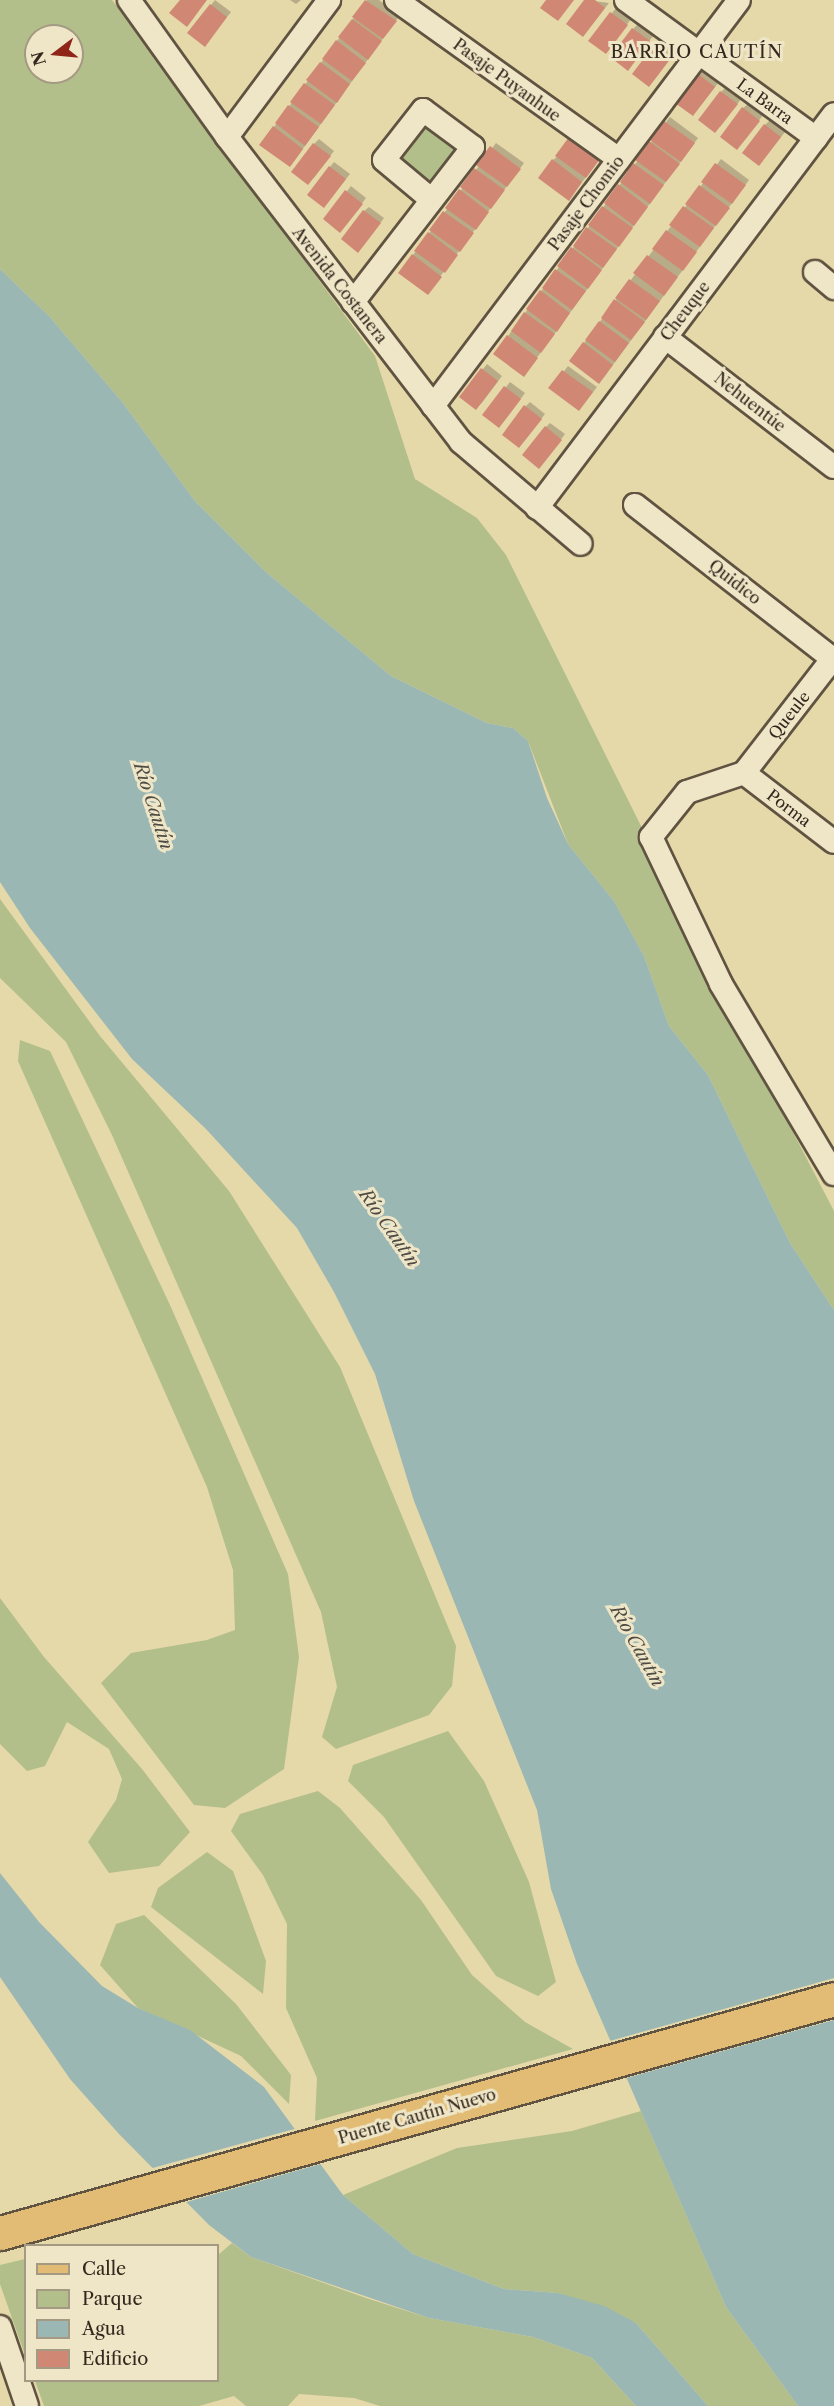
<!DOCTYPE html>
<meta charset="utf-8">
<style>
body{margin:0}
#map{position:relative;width:834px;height:2406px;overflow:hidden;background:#e5d8a9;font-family:"Libre Caslon Text",serif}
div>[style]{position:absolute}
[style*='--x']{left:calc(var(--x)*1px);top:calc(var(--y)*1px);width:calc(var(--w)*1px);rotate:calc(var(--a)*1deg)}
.green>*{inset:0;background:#b2bf8a}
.water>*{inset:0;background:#9bb7b4}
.pier>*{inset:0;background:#e5d8a9}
.shadow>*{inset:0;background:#0003}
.building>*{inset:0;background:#d08875}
.roads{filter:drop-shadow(2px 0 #605341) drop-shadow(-2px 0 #605341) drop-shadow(0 2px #605341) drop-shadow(0 -2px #605341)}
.minor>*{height:22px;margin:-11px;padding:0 11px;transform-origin:11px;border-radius:11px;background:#eee6c7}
.primary>*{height:33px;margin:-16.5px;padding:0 16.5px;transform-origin:16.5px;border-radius:16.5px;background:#e2bc74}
span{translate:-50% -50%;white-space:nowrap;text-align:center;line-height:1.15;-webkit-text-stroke:6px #eee6c7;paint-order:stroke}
.street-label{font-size:16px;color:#34271e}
.neighbourhood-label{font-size:18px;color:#34271e;letter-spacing:1.5px}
.water-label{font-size:18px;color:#4e4b44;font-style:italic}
.legend{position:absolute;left:24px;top:2244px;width:195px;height:138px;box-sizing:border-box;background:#eee6c7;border:2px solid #a49a83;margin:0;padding:8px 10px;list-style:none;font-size:18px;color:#34271e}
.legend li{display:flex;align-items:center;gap:12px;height:30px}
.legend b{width:30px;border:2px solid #a49a83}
.north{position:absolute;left:24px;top:24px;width:60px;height:60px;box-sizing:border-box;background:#eee6c7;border:2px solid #a49a83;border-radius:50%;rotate:254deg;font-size:16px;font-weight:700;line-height:24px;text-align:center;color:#34271e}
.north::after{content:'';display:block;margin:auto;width:21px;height:27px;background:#8f2418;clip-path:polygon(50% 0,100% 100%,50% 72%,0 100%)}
</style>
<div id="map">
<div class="green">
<div style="clip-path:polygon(evenodd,0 0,112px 0,375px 356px,415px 479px,477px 518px,506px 555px,642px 828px,658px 873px,834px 1211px,834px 1310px,790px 1243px,708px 1075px,669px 1026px,644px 956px,614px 901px,568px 844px,528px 741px,513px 728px,487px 723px,391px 676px,266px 572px,195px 501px,123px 403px,50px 317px,0 269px,0 0,36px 36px,72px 36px,72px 72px,36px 72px,36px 36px)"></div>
<div style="clip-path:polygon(423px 116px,467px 148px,433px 192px,390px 160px)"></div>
<div style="clip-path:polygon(0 899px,100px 1036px,229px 1191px,340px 1367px,456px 1646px,452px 1686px,429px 1715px,336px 1749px,322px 1737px,337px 1687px,321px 1612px,112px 1135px,66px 1042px,0 978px)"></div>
<div style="clip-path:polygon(20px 1040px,50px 1051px,170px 1305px,288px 1574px,299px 1657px,284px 1769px,225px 1808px,194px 1805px,101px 1683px,131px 1653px,207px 1640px,235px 1630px,233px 1570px,207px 1487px,18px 1061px)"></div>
<div style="clip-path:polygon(0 1598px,44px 1657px,142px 1769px,190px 1832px,159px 1866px,109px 1873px,88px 1842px,116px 1800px,122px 1779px,109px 1749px,67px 1722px,45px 1766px,27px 1771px,0 1744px)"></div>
<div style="clip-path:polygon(448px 1731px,484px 1781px,529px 1882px,556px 1982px,538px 1996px,496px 1976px,384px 1817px,348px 1781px,353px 1765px)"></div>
<div style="clip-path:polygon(318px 1791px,340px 1808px,421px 1900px,472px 1975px,525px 2022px,573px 2049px,315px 2121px,317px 2078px,286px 2008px,287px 1924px,263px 1875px,231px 1831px,240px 1814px)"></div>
<div style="clip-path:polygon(207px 1852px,233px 1871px,266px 1961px,263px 1994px,151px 1907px,158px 1888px)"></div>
<div style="clip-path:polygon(144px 1915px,236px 2004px,291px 2075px,289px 2104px,241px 2056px,138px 2008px,100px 1965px,116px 1924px)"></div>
<div style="clip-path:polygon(641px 2111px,726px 2307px,798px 2406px,708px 2406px,636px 2323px,558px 2293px,504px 2289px,413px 2254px,343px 2195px,457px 2148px,572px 2131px)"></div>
<div style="clip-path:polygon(232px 2243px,251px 2257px,366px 2298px,429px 2318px,533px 2337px,592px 2358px,636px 2406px,380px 2406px,354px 2398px,299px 2394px,288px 2406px,246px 2406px,234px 2396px,199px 2406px,44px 2406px,35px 2381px,218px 2380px,218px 2255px)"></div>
<div style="clip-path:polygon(25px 2259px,26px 2259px,25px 2355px,0 2284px,0 2265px)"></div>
</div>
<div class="water">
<div style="clip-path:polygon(0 269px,50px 317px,123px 403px,195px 501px,266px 572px,391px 676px,487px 723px,513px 728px,528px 741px,547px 798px,568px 844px,614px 901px,644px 956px,669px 1026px,708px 1075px,790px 1243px,834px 1310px,834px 2406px,798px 2406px,726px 2307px,577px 1964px,551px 1889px,537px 1810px,414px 1501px,375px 1374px,334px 1292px,297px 1228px,206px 1129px,132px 1059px,30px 928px,0 882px)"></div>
<div style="clip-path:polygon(0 1873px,39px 1922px,102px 1986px,138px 2008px,190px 2030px,264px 2087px,343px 2195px,413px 2254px,504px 2289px,558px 2293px,604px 2306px,636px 2323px,708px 2406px,636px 2406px,592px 2358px,533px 2337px,429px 2318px,251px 2257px,209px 2225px,119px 2134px,70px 2079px,0 1977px)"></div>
</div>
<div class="pier">
<div style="clip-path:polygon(834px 1978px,834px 2020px,623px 2079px,606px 2042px)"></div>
<div style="clip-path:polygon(298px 2128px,324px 2163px,183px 2203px,149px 2169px)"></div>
</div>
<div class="shadow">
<div style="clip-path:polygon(215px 0,231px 12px,209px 40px,211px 5px)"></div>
<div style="clip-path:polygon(290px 0,301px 0,296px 4px)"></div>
<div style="clip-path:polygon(367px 0,379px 0,400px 15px,294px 161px,274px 127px)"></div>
<div style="clip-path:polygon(586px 0,609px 3px,587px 31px)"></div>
<div style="clip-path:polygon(616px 8px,631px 19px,610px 47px,590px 40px)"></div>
<div style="clip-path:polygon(638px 24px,653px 36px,632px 64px,633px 29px)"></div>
<div style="clip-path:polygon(660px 41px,675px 52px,654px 80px,634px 74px)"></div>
<div style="clip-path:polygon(704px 70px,719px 82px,697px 110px,699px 75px)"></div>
<div style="clip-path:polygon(726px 87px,741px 99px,720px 127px,721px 92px)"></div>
<div style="clip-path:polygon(748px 104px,763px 115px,742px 143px,743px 108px)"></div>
<div style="clip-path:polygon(670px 117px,698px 138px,528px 370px,508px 336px)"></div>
<div style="clip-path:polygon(770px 120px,785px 132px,763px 160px,765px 125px)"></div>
<div style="clip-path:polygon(319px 139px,334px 151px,313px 179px,314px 144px)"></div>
<div style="clip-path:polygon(496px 143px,524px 163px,428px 293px,413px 255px)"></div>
<div style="clip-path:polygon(558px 156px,586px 177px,573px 194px,553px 160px)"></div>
<div style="clip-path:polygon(721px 159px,749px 180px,604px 377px,584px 343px)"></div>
<div style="clip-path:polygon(334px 162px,350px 174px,328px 202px,330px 167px)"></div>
<div style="clip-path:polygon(351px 186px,366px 198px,345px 226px,325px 219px)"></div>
<div style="clip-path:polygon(369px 207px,384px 218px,363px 246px,364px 211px)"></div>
<div style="clip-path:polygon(487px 364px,502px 376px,481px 404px,461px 397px)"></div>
<div style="clip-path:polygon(568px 366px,597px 387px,584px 404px,551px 388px)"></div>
<div style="clip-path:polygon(510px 382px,525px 393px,504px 421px,484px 415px)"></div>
<div style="clip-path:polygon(530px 402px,545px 414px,524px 441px,526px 406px)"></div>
<div style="clip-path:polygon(550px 423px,565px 434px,544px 462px,546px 427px)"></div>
</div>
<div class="building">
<div style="clip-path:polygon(180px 0,207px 0,187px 27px,169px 13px)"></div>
<div style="clip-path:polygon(365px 0,397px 21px,383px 39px,352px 17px)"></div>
<div style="clip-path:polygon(546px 0,574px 0,558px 21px,540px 8px)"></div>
<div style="clip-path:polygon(584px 0,595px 0,605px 8px,583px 37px,566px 24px)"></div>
<div style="clip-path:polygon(210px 4px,227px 17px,205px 47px,187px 33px)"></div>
<div style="clip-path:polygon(610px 12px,628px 25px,606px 54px,588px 41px)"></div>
<div style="clip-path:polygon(352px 19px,382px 41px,368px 60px,338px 37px)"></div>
<div style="clip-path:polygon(632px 28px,650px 41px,628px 71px,610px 57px)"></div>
<div style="clip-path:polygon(336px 40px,366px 63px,352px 81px,322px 59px)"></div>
<div style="clip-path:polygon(654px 45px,671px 58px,649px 87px,632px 74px)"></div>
<div style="clip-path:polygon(320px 62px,350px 84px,337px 103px,306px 80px)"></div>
<div style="clip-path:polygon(698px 74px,715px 87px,693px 116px,675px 103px)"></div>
<div style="clip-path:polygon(304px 83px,335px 105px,321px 124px,290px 102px)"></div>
<div style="clip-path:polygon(720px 91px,738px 104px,715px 133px,698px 120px)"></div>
<div style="clip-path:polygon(288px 105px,319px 127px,305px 146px,275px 123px)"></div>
<div style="clip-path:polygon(742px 107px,760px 121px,737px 150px,720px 137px)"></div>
<div style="clip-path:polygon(664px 121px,695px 143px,681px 162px,650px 140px)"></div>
<div style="clip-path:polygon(764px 124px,781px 137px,759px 166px,742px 153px)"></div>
<div style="clip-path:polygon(273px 126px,303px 149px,290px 167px,259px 145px)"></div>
<div style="clip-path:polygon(569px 137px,600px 159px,586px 178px,555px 156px)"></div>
<div style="clip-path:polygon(649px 141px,680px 164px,666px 182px,635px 160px)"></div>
<div style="clip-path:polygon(313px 143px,331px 156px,308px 185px,291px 172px)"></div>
<div style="clip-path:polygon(490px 146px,521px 169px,507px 187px,476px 165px)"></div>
<div style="clip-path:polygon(552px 159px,582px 182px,569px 201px,538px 178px)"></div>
<div style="clip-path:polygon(633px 163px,664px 185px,650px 204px,620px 182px)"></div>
<div style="clip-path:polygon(715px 163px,746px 185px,732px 204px,701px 182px)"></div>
<div style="clip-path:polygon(329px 166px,346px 179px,324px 208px,307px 195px)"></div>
<div style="clip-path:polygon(474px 168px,505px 190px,491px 209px,460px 187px)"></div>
<div style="clip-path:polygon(618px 184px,648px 207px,634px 226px,604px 203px)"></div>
<div style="clip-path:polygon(699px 185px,730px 208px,716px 226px,685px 204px)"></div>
<div style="clip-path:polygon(459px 189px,489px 212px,476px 230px,445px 208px)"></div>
<div style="clip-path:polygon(345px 190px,363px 204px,340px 233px,323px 219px)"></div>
<div style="clip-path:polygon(602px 206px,633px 228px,619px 247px,588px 225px)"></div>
<div style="clip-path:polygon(683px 206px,714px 228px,700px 247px,669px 225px)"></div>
<div style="clip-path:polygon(363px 210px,381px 223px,358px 253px,341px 239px)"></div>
<div style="clip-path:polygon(443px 211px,474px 233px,460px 252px,429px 230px)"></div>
<div style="clip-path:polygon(586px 227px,617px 249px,603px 268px,573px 246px)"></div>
<div style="clip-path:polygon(666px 230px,697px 252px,683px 271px,652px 249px)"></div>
<div style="clip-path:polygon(428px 232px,458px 255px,445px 273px,414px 251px)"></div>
<div style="clip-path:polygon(571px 247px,602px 270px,588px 289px,557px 266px)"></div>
<div style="clip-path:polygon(412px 254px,442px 277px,428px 295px,398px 273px)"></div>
<div style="clip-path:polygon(647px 255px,678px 277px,664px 296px,633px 273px)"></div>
<div style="clip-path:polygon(555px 269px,586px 291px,572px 310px,542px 288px)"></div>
<div style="clip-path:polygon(629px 279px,660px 301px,646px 320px,615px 298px)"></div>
<div style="clip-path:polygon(540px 290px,570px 313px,557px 332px,526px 309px)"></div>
<div style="clip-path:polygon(614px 299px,645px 322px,631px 340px,601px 318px)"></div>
<div style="clip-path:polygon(524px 312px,555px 334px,541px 353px,511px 331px)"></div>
<div style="clip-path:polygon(599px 321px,629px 343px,615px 362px,585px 340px)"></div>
<div style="clip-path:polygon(507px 335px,538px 358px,524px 377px,493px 354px)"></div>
<div style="clip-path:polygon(583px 342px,613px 365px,599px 384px,569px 361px)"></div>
<div style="clip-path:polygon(481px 368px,498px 381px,476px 410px,459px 397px)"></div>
<div style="clip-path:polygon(562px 370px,593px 392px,579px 411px,548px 388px)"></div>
<div style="clip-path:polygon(504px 386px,521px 399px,499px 428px,482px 415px)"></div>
<div style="clip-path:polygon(524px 405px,542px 419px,519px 448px,502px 435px)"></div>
<div style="clip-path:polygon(545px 426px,562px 440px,539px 469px,522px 455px)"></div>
</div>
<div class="roads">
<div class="minor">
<div style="--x:129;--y:0;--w:168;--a:54.4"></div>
<div style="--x:227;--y:137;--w:384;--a:52.5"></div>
<div style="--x:461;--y:442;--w:157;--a:40.4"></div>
<div style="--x:396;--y:0;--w:274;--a:35.5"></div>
<div style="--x:626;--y:0;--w:235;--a:36"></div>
<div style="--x:227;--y:137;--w:171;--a:-53.3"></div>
<div style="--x:815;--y:272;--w:25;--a:40"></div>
<div style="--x:353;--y:302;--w:196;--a:-52.3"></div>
<div style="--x:473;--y:147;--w:62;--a:-143.5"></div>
<div style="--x:423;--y:110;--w:63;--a:128"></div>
<div style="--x:384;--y:160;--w:62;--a:39.8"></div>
<div style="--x:665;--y:337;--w:213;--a:37.6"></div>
<div style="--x:433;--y:406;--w:508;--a:-52.99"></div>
<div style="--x:635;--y:505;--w:252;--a:37.9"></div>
<div style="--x:537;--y:508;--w:493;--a:-53"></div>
<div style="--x:744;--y:773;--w:60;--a:161.6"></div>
<div style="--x:687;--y:792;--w:58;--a:128.7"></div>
<div style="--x:651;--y:837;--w:163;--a:64.5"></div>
<div style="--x:721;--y:984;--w:221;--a:59.3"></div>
<div style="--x:744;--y:773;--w:147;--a:-52.2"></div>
<div style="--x:744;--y:773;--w:113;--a:37.5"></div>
<div style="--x:0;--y:2327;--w:83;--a:71.1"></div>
</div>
<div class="primary">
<div style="--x:0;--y:2233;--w:866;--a:-15.67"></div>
</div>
</div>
<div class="street-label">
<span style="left:507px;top:80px;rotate:36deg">Pasaje Puyanhue</span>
<span style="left:765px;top:101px;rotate:36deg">La Barra</span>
<span style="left:586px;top:203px;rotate:-53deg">Pasaje Chomio</span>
<span style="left:340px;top:285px;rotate:52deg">Avenida Costanera</span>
<span style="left:685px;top:311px;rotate:-53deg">Cheuque</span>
<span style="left:750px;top:402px;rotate:38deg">Nehuentúe</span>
<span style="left:735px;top:582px;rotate:38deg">Quidico</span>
<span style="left:789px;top:715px;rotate:-52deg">Queule</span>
<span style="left:789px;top:808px;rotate:37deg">Porma</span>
<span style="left:417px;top:2116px;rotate:-16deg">Puente Cautín Nuevo</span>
</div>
<div class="neighbourhood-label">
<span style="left:697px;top:52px">BARRIO CAUTÍN</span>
</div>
<div class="water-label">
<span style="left:153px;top:806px;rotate:72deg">Río Cautín</span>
<span style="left:389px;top:1228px;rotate:55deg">Río Cautín</span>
<span style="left:637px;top:1646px;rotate:61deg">Río Cautín</span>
</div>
<ul class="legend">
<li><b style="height:8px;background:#e2bc74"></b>Calle</li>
<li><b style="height:16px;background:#b2bf8a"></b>Parque</li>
<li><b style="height:16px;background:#9bb7b4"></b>Agua</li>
<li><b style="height:16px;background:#d08875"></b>Edificio</li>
</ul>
<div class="north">N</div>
</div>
